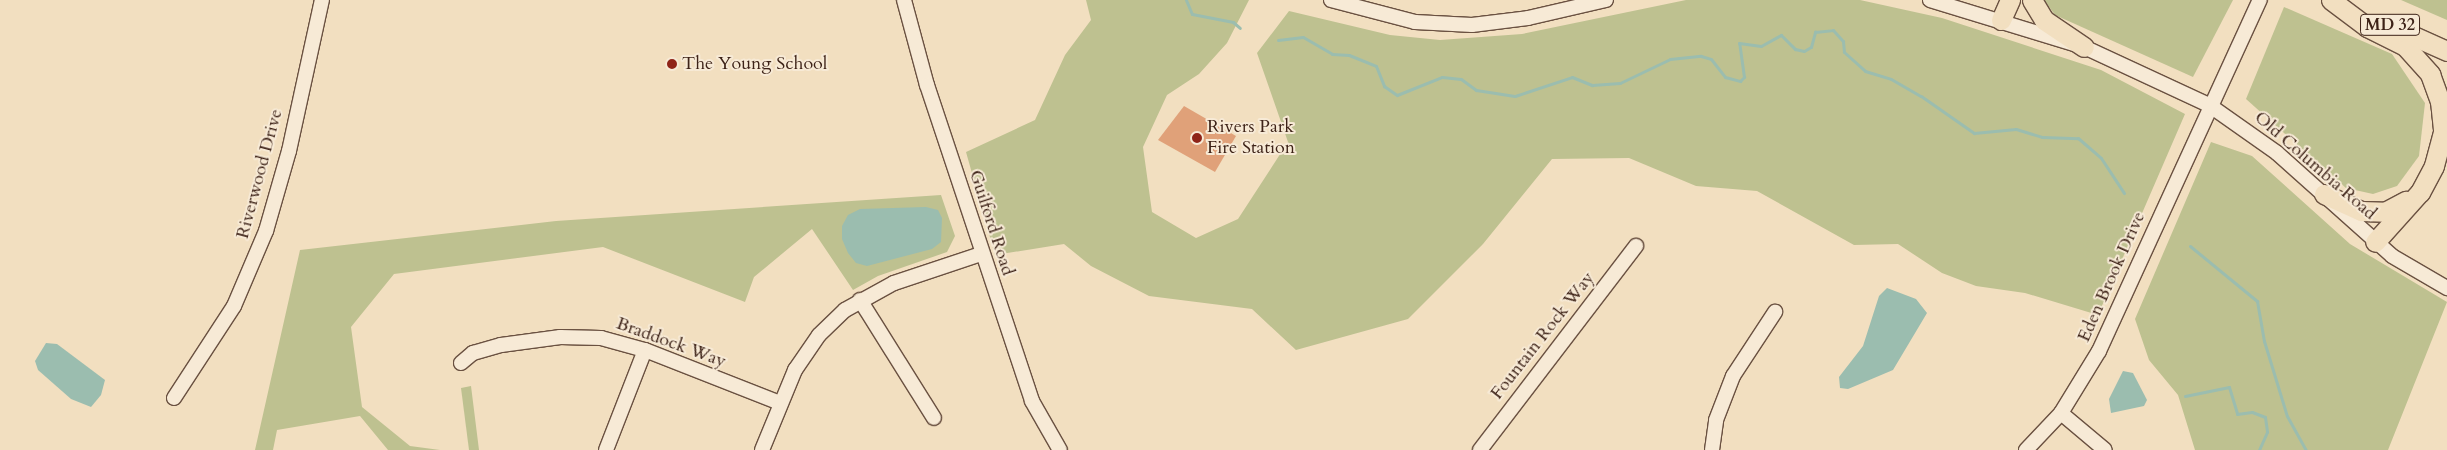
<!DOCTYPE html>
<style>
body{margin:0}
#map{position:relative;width:2447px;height:450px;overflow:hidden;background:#f2dfc0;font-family:Cardo,serif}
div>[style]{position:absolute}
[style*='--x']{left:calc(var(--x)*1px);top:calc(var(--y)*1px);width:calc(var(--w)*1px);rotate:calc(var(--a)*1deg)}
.green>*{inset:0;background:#bec190}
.water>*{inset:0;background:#9bbdaf}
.stream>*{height:3px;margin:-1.5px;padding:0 1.5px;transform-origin:1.5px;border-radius:1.5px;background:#9bbdaf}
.building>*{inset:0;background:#e0a179}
.roads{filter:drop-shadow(1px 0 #6a5141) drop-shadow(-1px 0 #6a5141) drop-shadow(0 1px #6a5141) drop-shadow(0 -1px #6a5141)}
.minor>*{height:14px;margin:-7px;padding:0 7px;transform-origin:7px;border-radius:7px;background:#f7ead6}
.highway>*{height:19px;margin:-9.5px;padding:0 9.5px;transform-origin:9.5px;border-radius:9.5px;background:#f2dfc0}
.dots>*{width:14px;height:14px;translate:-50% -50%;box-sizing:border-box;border:2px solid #f7ead6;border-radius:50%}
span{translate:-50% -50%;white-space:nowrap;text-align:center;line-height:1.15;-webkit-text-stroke:4px #f7ead6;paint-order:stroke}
.shield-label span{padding:1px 4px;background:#f7ead6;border:1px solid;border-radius:4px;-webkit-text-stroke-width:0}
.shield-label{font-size:16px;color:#3d2217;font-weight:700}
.poi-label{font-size:18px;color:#3d2217}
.left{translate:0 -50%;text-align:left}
.street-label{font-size:18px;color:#3d2217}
</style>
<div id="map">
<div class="green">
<div style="clip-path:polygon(1086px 0,1249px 0,1227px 43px,1199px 74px,1167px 95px,1143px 147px,1152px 212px,1196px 238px,1238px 219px,1288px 142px,1257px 53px,1289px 11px,1390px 35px,1440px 40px,1522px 34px,1686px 0,1860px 0,1942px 18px,2101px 70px,2185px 114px,2098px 315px,2025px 293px,1976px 286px,1942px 273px,1898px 244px,1854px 245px,1757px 191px,1696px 186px,1629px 158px,1552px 159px,1483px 244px,1408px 319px,1296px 350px,1252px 309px,1149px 296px,1091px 266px,1064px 244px,995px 255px,966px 152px,1035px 120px,1065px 55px,1091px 20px)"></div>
<div style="clip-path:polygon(2044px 0,2233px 0,2193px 77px,2055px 15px)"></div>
<div style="clip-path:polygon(2401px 0,2447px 0,2447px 20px)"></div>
<div style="clip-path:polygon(2284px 7px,2392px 54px,2425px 103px,2419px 156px,2397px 186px,2373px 194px,2346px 188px,2246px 99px)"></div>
<div style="clip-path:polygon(2211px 142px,2252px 156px,2350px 244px,2447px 302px,2388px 450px,2195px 450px,2178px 395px,2149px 360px,2135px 319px)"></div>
<div style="clip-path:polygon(941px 195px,955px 236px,947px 252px,878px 276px,853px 290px,812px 229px,754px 277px,745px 302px,603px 247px,394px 274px,351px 327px,362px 407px,410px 446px,440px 450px,388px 450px,360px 416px,277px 430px,273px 450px,255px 450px,300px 250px,556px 221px)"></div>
<div style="clip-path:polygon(471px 386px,479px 450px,469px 450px,461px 388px)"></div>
</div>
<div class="water">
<div style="clip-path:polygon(926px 207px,938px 210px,942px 218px,941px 242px,932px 249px,867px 266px,856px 263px,848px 253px,842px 239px,842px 226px,848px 215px,860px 209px)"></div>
<div style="clip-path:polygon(1887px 288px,1916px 299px,1927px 313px,1893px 370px,1848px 389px,1840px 388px,1839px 377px,1863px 346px,1879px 296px)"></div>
<div style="clip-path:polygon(46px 343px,57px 344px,105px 380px,101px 395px,91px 407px,71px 399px,38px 370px,35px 361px)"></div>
<div style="clip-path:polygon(2123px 371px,2133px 373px,2147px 400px,2144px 406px,2111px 413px,2109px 399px)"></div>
</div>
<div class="stream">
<div style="--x:1186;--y:0;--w:15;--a:67"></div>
<div style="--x:1192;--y:14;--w:42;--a:11"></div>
<div style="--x:1233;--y:22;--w:9;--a:41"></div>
<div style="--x:1278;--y:40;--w:25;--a:-7"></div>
<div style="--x:1303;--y:37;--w:34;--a:30"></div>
<div style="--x:1332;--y:54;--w:17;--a:3"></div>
<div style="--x:1349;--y:55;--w:29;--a:22"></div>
<div style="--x:1376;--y:66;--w:22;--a:68"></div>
<div style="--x:1384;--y:86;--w:16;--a:35"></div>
<div style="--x:1397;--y:95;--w:48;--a:-21.8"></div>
<div style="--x:1442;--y:77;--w:19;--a:6"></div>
<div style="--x:1461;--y:79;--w:19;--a:36"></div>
<div style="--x:1476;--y:90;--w:39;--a:9"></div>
<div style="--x:1515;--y:96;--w:60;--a:-18.4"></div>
<div style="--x:1572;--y:77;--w:22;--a:22"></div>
<div style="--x:1592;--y:85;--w:28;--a:-4"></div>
<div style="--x:1620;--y:83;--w:55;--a:-25.6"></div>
<div style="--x:1670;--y:59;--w:31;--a:-6"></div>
<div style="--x:1701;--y:56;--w:10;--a:17"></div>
<div style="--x:1711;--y:59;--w:23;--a:52"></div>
<div style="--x:1725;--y:77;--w:16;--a:15"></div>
<div style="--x:1740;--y:81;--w:6;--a:-45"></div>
<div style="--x:1744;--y:77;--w:34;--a:-98"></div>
<div style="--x:1739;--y:43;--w:22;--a:8"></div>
<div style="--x:1761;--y:46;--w:23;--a:-29"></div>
<div style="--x:1781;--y:35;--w:20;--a:45"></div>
<div style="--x:1795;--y:49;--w:9;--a:13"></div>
<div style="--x:1804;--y:51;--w:8;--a:-30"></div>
<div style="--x:1811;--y:47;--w:16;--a:-75"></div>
<div style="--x:1815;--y:32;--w:18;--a:-6"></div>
<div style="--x:1833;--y:30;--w:15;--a:48"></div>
<div style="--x:1843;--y:41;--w:11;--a:85"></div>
<div style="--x:1844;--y:52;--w:28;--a:42"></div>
<div style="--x:1865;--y:71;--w:27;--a:17"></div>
<div style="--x:1891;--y:79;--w:34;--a:30"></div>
<div style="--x:1921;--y:96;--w:65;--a:34.9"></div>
<div style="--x:1974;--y:133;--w:42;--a:-5.4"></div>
<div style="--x:2016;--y:129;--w:27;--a:17"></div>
<div style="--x:2042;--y:137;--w:36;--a:2"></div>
<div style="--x:2078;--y:138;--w:30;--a:41"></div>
<div style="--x:2101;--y:158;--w:42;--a:56.7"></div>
<div style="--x:2190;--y:246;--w:87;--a:39.4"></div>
<div style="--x:2257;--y:301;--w:41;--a:80.1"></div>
<div style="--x:2264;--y:341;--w:78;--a:73"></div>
<div style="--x:2287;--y:416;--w:39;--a:61"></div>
<div style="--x:2185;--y:396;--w:45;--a:-11.6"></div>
<div style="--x:2229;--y:387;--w:28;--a:73"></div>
<div style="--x:2237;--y:414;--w:15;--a:-8"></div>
<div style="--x:2252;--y:412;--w:14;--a:21"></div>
<div style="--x:2265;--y:417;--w:15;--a:82"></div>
<div style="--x:2267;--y:432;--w:20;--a:114"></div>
</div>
<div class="building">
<div style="clip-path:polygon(1184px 106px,1236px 136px,1215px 172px,1158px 140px)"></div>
</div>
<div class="roads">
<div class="minor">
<div style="--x:904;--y:0;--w:88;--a:74.9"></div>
<div style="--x:927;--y:85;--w:333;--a:71.6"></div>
<div style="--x:1032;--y:401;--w:56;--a:60.3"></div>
<div style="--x:1331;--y:0;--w:87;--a:14.7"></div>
<div style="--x:1415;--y:22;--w:57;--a:3"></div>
<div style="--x:1472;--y:25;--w:56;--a:-7.1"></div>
<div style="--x:1528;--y:18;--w:80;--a:-13"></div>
<div style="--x:1930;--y:0;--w:161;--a:17"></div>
<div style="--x:2084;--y:47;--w:138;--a:24.9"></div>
<div style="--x:2209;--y:105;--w:83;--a:35.2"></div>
<div style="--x:2277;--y:153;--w:154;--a:41.8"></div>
<div style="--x:2392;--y:256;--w:64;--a:30.2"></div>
<div style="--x:860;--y:300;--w:139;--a:57.9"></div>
<div style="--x:461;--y:363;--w:16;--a:-40"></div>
<div style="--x:473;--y:353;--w:29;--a:-16"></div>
<div style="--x:501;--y:345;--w:60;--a:-7.7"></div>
<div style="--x:560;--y:337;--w:41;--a:1.4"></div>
<div style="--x:601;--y:338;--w:46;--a:15.3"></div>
<div style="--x:645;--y:350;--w:145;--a:21.4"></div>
<div style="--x:174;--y:398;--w:110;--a:-56.9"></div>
<div style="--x:234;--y:306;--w:82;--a:-66.9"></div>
<div style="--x:266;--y:231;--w:83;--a:-74"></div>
<div style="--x:289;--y:151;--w:155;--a:-77.7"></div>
<div style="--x:2061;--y:413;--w:57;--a:40.1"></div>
<div style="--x:606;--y:450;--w:107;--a:-68.7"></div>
<div style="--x:762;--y:450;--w:87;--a:-67.6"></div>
<div style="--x:795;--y:370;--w:42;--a:-55.6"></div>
<div style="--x:819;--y:335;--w:36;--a:-44"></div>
<div style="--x:845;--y:310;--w:56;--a:-28.9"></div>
<div style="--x:894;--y:283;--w:92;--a:-18.4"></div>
<div style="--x:1480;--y:450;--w:257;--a:-52.6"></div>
<div style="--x:1712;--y:450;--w:30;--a:-82"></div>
<div style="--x:1716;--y:420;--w:47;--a:-68.9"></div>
<div style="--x:1733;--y:376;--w:77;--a:-56.7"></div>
<div style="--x:2026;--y:450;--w:51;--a:-46.6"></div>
<div style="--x:2061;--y:413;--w:73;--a:-58.5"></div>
<div style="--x:2099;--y:351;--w:386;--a:-65.4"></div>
</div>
<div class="highway">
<div style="--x:2032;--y:0;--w:23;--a:59"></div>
<div style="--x:2044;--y:20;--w:48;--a:34"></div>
<div style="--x:2331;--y:0;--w:45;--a:36.9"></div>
<div style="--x:2367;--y:27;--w:42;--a:26.6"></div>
<div style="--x:2405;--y:46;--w:38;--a:48"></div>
<div style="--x:2430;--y:74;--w:29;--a:70"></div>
<div style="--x:2440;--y:101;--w:31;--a:84"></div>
<div style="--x:2443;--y:132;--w:35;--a:105"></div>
<div style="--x:2434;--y:166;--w:30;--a:118"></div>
<div style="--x:2420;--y:192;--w:67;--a:132"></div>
<div style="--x:2001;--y:20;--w:22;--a:-66"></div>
<div style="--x:2391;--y:26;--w:61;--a:24.1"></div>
<div style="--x:2324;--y:194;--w:41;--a:24.7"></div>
<div style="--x:2361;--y:211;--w:24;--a:2"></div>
<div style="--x:2385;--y:212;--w:24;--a:-28"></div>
</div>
</div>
<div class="dots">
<div style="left:672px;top:64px;background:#8f2418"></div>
<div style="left:1197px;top:138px;background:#8f2418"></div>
</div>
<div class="shield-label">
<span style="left:2390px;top:25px">MD 32</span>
</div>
<div class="poi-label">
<span class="left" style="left:682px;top:64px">The Young School</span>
<span class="left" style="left:1207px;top:138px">Rivers Park<br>Fire Station</span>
</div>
<div class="street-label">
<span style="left:2315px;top:166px;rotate:41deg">Old Columbia Road</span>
<span style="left:260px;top:174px;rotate:-75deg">Riverwood Drive</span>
<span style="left:991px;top:223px;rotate:72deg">Guilford Road</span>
<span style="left:2112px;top:277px;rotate:-66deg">Eden Brook Drive</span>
<span style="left:1543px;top:336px;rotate:-52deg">Fountain Rock Way</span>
<span style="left:671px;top:343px;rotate:20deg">Braddock Way</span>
</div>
</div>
